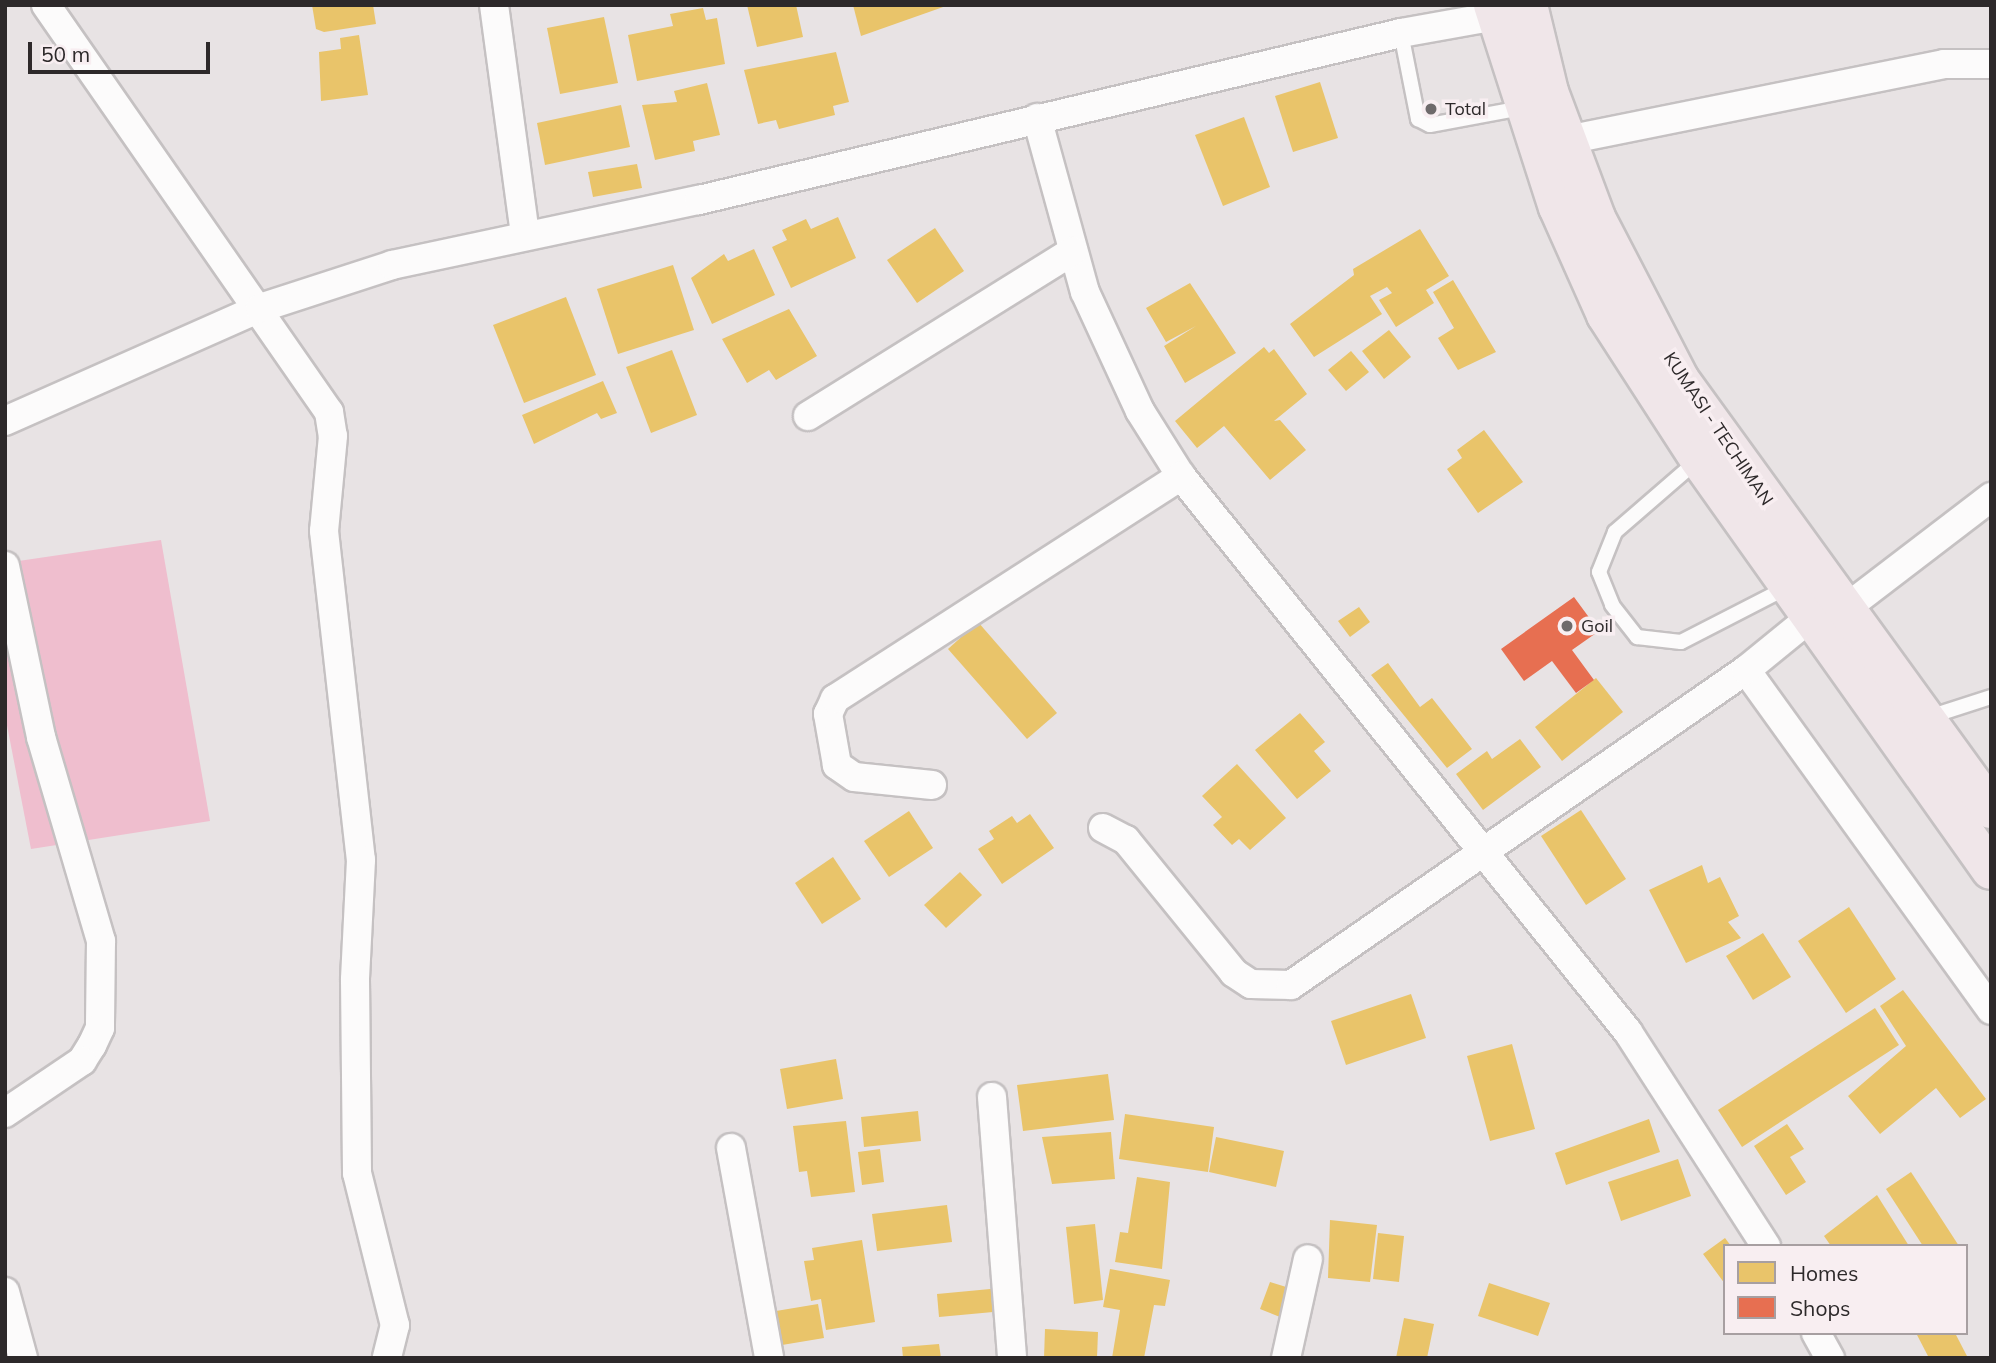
<!DOCTYPE html>
<style>
body{margin:0}
#map{position:relative;width:1996px;height:1363px;overflow:hidden;background:#e8e3e4;font-family:Mulish,sans-serif}
div>[style]{position:absolute}
[style*='--x']{left:calc(var(--x)*1px);top:calc(var(--y)*1px);width:calc(var(--w)*1px);rotate:calc(var(--a)*1deg)}
.green>*{inset:0;background:#efbece}
.homes>*{inset:0;background:#e9c46a}
.shops>*{inset:0;background:#e76f51}
.roads{filter:drop-shadow(2px 0 #c5c1c2) drop-shadow(-2px 0 #c5c1c2) drop-shadow(0 2px #c5c1c2) drop-shadow(0 -2px #c5c1c2)}
.lane>*{height:14px;margin:-7px;padding:0 7px;transform-origin:7px;border-radius:7px;background:#fcfbfb}
.street>*{height:28px;margin:-14px;padding:0 14px;transform-origin:14px;border-radius:14px;background:#fcfbfb}
.highway>*{height:38px;margin:-19px;padding:0 19px;transform-origin:19px;border-radius:19px;background:#f0e6e9}
.dots>*{width:19px;height:19px;translate:-50% -50%;box-sizing:border-box;border:4px solid #f8eef1;border-radius:50%}
span{translate:-50% -50%;white-space:nowrap;text-align:center;line-height:1.15;-webkit-text-stroke:7px #f8eef1;paint-order:stroke}
.poi-label{font-size:18px;color:#2d292a}
.left{translate:0 -50%;text-align:left}
.street-label{font-size:18px;color:#2d292a}
.frame{position:absolute;inset:0;border:7px solid #2d292a;pointer-events:none}
.legend{position:absolute;left:1723px;top:1244px;width:245px;height:91px;box-sizing:border-box;background:#f8eef1;border:2px solid #a79fa1;margin:0;padding:9px 12px;list-style:none;font-size:21px;color:#2d292a}
.legend li{display:flex;align-items:center;gap:14px;height:35px}
.legend b{width:35px;border:2px solid #a79fa1}
.scale{position:absolute;left:28px;top:42px;width:182px;height:32px;box-sizing:border-box;border:4px solid #2d292a;border-top:0;padding-left:9px;font-size:21px;line-height:24px;white-space:nowrap;color:#2d292a;-webkit-text-stroke:5px #f8eef1;paint-order:stroke}
</style>
<div id="map">
<div class="green">
<div style="clip-path:polygon(161px 540px,210px 821px,31px 849px,5px 715px,5px 563px)"></div>
</div>
<div class="homes">
<div style="clip-path:polygon(312px 5px,373px 5px,376px 24px,324px 32px,316px 29px)"></div>
<div style="clip-path:polygon(747px 5px,796px 5px,803px 37px,757px 47px)"></div>
<div style="clip-path:polygon(853px 5px,946px 5px,946px 6px,861px 36px)"></div>
<div style="clip-path:polygon(703px 8px,706px 20px,717px 18px,725px 64px,637px 81px,628px 35px,673px 26px,670px 14px)"></div>
<div style="clip-path:polygon(604px 17px,618px 83px,560px 94px,547px 28px)"></div>
<div style="clip-path:polygon(359px 35px,368px 95px,321px 101px,319px 52px,341px 49px,340px 38px)"></div>
<div style="clip-path:polygon(836px 52px,849px 102px,833px 106px,835px 115px,779px 129px,776px 120px,758px 124px,744px 70px)"></div>
<div style="clip-path:polygon(1320px 82px,1338px 138px,1293px 152px,1275px 96px)"></div>
<div style="clip-path:polygon(707px 83px,720px 135px,693px 141px,695px 151px,655px 160px,642px 105px,677px 102px,674px 91px)"></div>
<div style="clip-path:polygon(621px 105px,630px 147px,545px 165px,537px 123px)"></div>
<div style="clip-path:polygon(1244px 117px,1270px 187px,1223px 206px,1195px 135px)"></div>
<div style="clip-path:polygon(637px 164px,642px 188px,593px 197px,588px 172px)"></div>
<div style="clip-path:polygon(838px 217px,856px 258px,791px 288px,772px 247px,787px 240px,782px 230px,806px 219px,811px 229px)"></div>
<div style="clip-path:polygon(935px 228px,964px 271px,917px 303px,887px 260px)"></div>
<div style="clip-path:polygon(1420px 229px,1449px 276px,1426px 290px,1434px 303px,1396px 327px,1379px 300px,1392px 293px,1387px 287px,1370px 296px,1382px 314px,1314px 357px,1290px 324px,1354px 275px,1353px 269px)"></div>
<div style="clip-path:polygon(754px 249px,775px 295px,712px 324px,691px 278px,724px 254px,728px 261px)"></div>
<div style="clip-path:polygon(673px 265px,694px 330px,618px 354px,597px 289px)"></div>
<div style="clip-path:polygon(1453px 280px,1496px 352px,1458px 370px,1438px 338px,1454px 328px,1433px 292px)"></div>
<div style="clip-path:polygon(1190px 283px,1236px 353px,1185px 383px,1164px 346px,1196px 326px,1166px 342px,1146px 308px)"></div>
<div style="clip-path:polygon(566px 297px,596px 375px,524px 403px,493px 325px)"></div>
<div style="clip-path:polygon(789px 309px,817px 356px,776px 380px,769px 370px,747px 383px,722px 339px)"></div>
<div style="clip-path:polygon(1389px 330px,1411px 357px,1384px 379px,1362px 351px)"></div>
<div style="clip-path:polygon(1264px 347px,1269px 353px,1274px 349px,1307px 394px,1274px 421px,1280px 420px,1306px 450px,1270px 480px,1224px 426px,1197px 448px,1175px 421px)"></div>
<div style="clip-path:polygon(672px 350px,697px 415px,651px 433px,626px 367px)"></div>
<div style="clip-path:polygon(1351px 351px,1369px 372px,1346px 391px,1328px 370px)"></div>
<div style="clip-path:polygon(603px 381px,617px 413px,601px 419px,597px 413px,534px 444px,522px 415px)"></div>
<div style="clip-path:polygon(1484px 430px,1523px 482px,1478px 513px,1447px 469px,1462px 458px,1457px 450px)"></div>
<div style="clip-path:polygon(1359px 607px,1370px 622px,1350px 637px,1338px 621px)"></div>
<div style="clip-path:polygon(978px 622px,1057px 713px,1027px 739px,948px 649px)"></div>
<div style="clip-path:polygon(1388px 663px,1420px 707px,1432px 698px,1472px 749px,1447px 768px,1371px 675px)"></div>
<div style="clip-path:polygon(1596px 678px,1623px 712px,1562px 761px,1535px 727px)"></div>
<div style="clip-path:polygon(1300px 713px,1325px 742px,1314px 751px,1331px 771px,1297px 799px,1255px 750px)"></div>
<div style="clip-path:polygon(1520px 739px,1541px 767px,1483px 810px,1456px 774px,1487px 751px,1492px 759px)"></div>
<div style="clip-path:polygon(1237px 764px,1286px 818px,1250px 850px,1239px 839px,1232px 845px,1213px 825px,1222px 817px,1202px 796px)"></div>
<div style="clip-path:polygon(1581px 810px,1626px 879px,1586px 905px,1541px 836px)"></div>
<div style="clip-path:polygon(909px 811px,933px 848px,889px 877px,864px 841px)"></div>
<div style="clip-path:polygon(1030px 814px,1054px 848px,1002px 884px,978px 849px,994px 839px,989px 831px,1012px 816px,1017px 823px)"></div>
<div style="clip-path:polygon(833px 857px,861px 899px,822px 924px,795px 883px)"></div>
<div style="clip-path:polygon(1702px 865px,1708px 883px,1720px 877px,1739px 916px,1728px 922px,1741px 938px,1686px 963px,1649px 890px)"></div>
<div style="clip-path:polygon(960px 872px,982px 895px,946px 928px,924px 905px)"></div>
<div style="clip-path:polygon(1849px 907px,1896px 979px,1846px 1013px,1798px 941px)"></div>
<div style="clip-path:polygon(1763px 933px,1791px 977px,1753px 1000px,1726px 956px)"></div>
<div style="clip-path:polygon(1903px 990px,1986px 1099px,1960px 1118px,1936px 1088px,1880px 1134px,1848px 1096px,1906px 1046px,1880px 1006px)"></div>
<div style="clip-path:polygon(1411px 994px,1426px 1038px,1346px 1065px,1331px 1021px)"></div>
<div style="clip-path:polygon(1875px 1008px,1899px 1045px,1742px 1147px,1718px 1110px)"></div>
<div style="clip-path:polygon(1512px 1044px,1535px 1129px,1490px 1141px,1467px 1056px)"></div>
<div style="clip-path:polygon(836px 1059px,843px 1099px,787px 1109px,780px 1069px)"></div>
<div style="clip-path:polygon(1108px 1074px,1114px 1120px,1023px 1131px,1017px 1085px)"></div>
<div style="clip-path:polygon(918px 1111px,921px 1141px,864px 1147px,861px 1117px)"></div>
<div style="clip-path:polygon(1125px 1114px,1214px 1127px,1208px 1172px,1119px 1159px)"></div>
<div style="clip-path:polygon(1649px 1119px,1660px 1152px,1566px 1185px,1555px 1153px)"></div>
<div style="clip-path:polygon(846px 1121px,855px 1192px,811px 1197px,807px 1171px,799px 1172px,793px 1126px)"></div>
<div style="clip-path:polygon(1787px 1124px,1804px 1149px,1790px 1157px,1806px 1182px,1786px 1195px,1754px 1146px)"></div>
<div style="clip-path:polygon(1111px 1132px,1115px 1179px,1052px 1184px,1042px 1137px)"></div>
<div style="clip-path:polygon(1216px 1137px,1284px 1151px,1276px 1187px,1209px 1172px)"></div>
<div style="clip-path:polygon(880px 1149px,884px 1182px,862px 1185px,858px 1152px)"></div>
<div style="clip-path:polygon(1678px 1159px,1691px 1196px,1621px 1221px,1608px 1182px)"></div>
<div style="clip-path:polygon(1911px 1172px,1959px 1246px,1923px 1246px,1886px 1189px)"></div>
<div style="clip-path:polygon(1137px 1177px,1170px 1182px,1162px 1269px,1115px 1262px,1120px 1232px,1128px 1233px)"></div>
<div style="clip-path:polygon(1877px 1195px,1909px 1246px,1831px 1246px,1824px 1236px)"></div>
<div style="clip-path:polygon(947px 1205px,952px 1242px,877px 1251px,872px 1214px)"></div>
<div style="clip-path:polygon(1330px 1220px,1377px 1225px,1370px 1282px,1328px 1278px)"></div>
<div style="clip-path:polygon(1095px 1224px,1103px 1300px,1074px 1304px,1066px 1227px)"></div>
<div style="clip-path:polygon(1378px 1233px,1404px 1236px,1399px 1282px,1373px 1279px)"></div>
<div style="clip-path:polygon(1725px 1238px,1731px 1246px,1725px 1246px,1725px 1284px,1703px 1254px)"></div>
<div style="clip-path:polygon(862px 1240px,875px 1322px,826px 1330px,821px 1299px,811px 1301px,804px 1261px,814px 1260px,812px 1248px)"></div>
<div style="clip-path:polygon(1110px 1269px,1170px 1280px,1165px 1306px,1154px 1305px,1144px 1358px,1112px 1358px,1120px 1310px,1103px 1307px)"></div>
<div style="clip-path:polygon(1270px 1282px,1296px 1290px,1285px 1319px,1260px 1309px)"></div>
<div style="clip-path:polygon(1489px 1283px,1550px 1303px,1538px 1336px,1478px 1316px)"></div>
<div style="clip-path:polygon(1001px 1288px,1004px 1311px,939px 1317px,937px 1294px)"></div>
<div style="clip-path:polygon(818px 1304px,824px 1338px,782px 1345px,776px 1311px)"></div>
<div style="clip-path:polygon(1404px 1318px,1434px 1324px,1427px 1358px,1396px 1358px)"></div>
<div style="clip-path:polygon(1045px 1329px,1098px 1332px,1097px 1358px,1044px 1358px)"></div>
<div style="clip-path:polygon(1916px 1333px,1955px 1333px,1968px 1358px,1929px 1358px)"></div>
<div style="clip-path:polygon(939px 1344px,941px 1358px,903px 1358px,902px 1347px)"></div>
</div>
<div class="shops">
<div style="clip-path:polygon(1574px 597px,1599px 631px,1572px 650px,1594px 680px,1576px 693px,1552px 661px,1524px 681px,1501px 649px)"></div>
</div>
<div class="roads">
<div class="lane">
<div style="--x:1401;--y:33;--w:88;--a:78.8"></div>
<div style="--x:1418;--y:119;--w:13;--a:27"></div>
<div style="--x:1430;--y:125;--w:94;--a:-10.5"></div>
<div style="--x:1698;--y:460;--w:110;--a:139.1"></div>
<div style="--x:1615;--y:532;--w:43;--a:111.8"></div>
<div style="--x:1599;--y:572;--w:35;--a:68"></div>
<div style="--x:1612;--y:605;--w:41;--a:52"></div>
<div style="--x:1637;--y:637;--w:44;--a:6.5"></div>
<div style="--x:1681;--y:642;--w:120;--a:-27.2"></div>
<div style="--x:1929;--y:717;--w:65;--a:-17.9"></div>
</div>
<div class="street">
<div style="--x:46;--y:5;--w:496;--a:55.2"></div>
<div style="--x:329;--y:412;--w:24;--a:81"></div>
<div style="--x:333;--y:436;--w:95;--a:95.4"></div>
<div style="--x:324;--y:531;--w:331;--a:83.6"></div>
<div style="--x:361;--y:860;--w:120;--a:92.9"></div>
<div style="--x:355;--y:980;--w:193;--a:89.4"></div>
<div style="--x:357;--y:1173;--w:157;--a:76"></div>
<div style="--x:395;--y:1325;--w:34;--a:104"></div>
<div style="--x:494;--y:5;--w:230;--a:82.3"></div>
<div style="--x:1037;--y:118;--w:180;--a:74.6"></div>
<div style="--x:1085;--y:292;--w:131;--a:65.2"></div>
<div style="--x:1140;--y:411;--w:77;--a:57.8"></div>
<div style="--x:1181;--y:476;--w:713;--a:51.2"></div>
<div style="--x:1628;--y:1032;--w:255;--a:57.2"></div>
<div style="--x:1567;--y:140;--w:385;--a:-11.4"></div>
<div style="--x:1944;--y:64;--w:47;--a:0"></div>
<div style="--x:808;--y:416;--w:312;--a:-31.9"></div>
<div style="--x:5;--y:421;--w:279;--a:-23.9"></div>
<div style="--x:260;--y:308;--w:139;--a:-18"></div>
<div style="--x:392;--y:265;--w:314;--a:-12"></div>
<div style="--x:699;--y:200;--w:722;--a:-13.38"></div>
<div style="--x:1401;--y:33;--w:114;--a:-10.1"></div>
<div style="--x:5;--y:566;--w:175;--a:78.1"></div>
<div style="--x:41;--y:737;--w:213;--a:73.6"></div>
<div style="--x:101;--y:941;--w:87;--a:90.7"></div>
<div style="--x:100;--y:1028;--w:19;--a:115"></div>
<div style="--x:92;--y:1045;--w:19;--a:122"></div>
<div style="--x:82;--y:1061;--w:93;--a:146"></div>
<div style="--x:1846;--y:608;--w:183;--a:-37.4"></div>
<div style="--x:1746;--y:670;--w:419;--a:54.2"></div>
<div style="--x:932;--y:785;--w:78;--a:-174.1"></div>
<div style="--x:854;--y:777;--w:21;--a:-145"></div>
<div style="--x:837;--y:765;--w:52;--a:-100"></div>
<div style="--x:828;--y:714;--w:17;--a:-65"></div>
<div style="--x:835;--y:699;--w:412;--a:-32.8"></div>
<div style="--x:1103;--y:828;--w:26;--a:28"></div>
<div style="--x:1126;--y:840;--w:171;--a:50.9"></div>
<div style="--x:1234;--y:973;--w:20;--a:33"></div>
<div style="--x:1251;--y:984;--w:40;--a:1.4"></div>
<div style="--x:1291;--y:985;--w:553;--a:-34.7"></div>
<div style="--x:1746;--y:670;--w:84;--a:-39.2"></div>
<div style="--x:992;--y:1097;--w:262;--a:85.6"></div>
<div style="--x:731;--y:1148;--w:213;--a:79.7"></div>
<div style="--x:5;--y:1292;--w:68;--a:74.7"></div>
<div style="--x:1816;--y:1333;--w:29;--a:61"></div>
<div style="--x:1286;--y:1358;--w:101;--a:-77.5"></div>
</div>
<div class="highway">
<div style="--x:1493;--y:5;--w:212;--a:72.2"></div>
<div style="--x:1558;--y:207;--w:118;--a:66"></div>
<div style="--x:1606;--y:315;--w:171;--a:57.1"></div>
<div style="--x:1699;--y:459;--w:504;--a:54.61"></div>
<div style="--x:1528;--y:5;--w:89;--a:76.4"></div>
<div style="--x:1549;--y:92;--w:134;--a:69.5"></div>
<div style="--x:1596;--y:218;--w:182;--a:62.6"></div>
<div style="--x:1680;--y:380;--w:530;--a:54.06"></div>
</div>
</div>
<div class="dots">
<div style="left:1431px;top:109px;background:#6e6a6b"></div>
<div style="left:1567px;top:626px;background:#6e6a6b"></div>
</div>
<div class="poi-label">
<span class="left" style="left:1445px;top:109px">Total</span>
<span class="left" style="left:1581px;top:626px">Goil</span>
</div>
<div class="street-label">
<span style="left:1718px;top:429px;rotate:56deg">KUMASI - TECHIMAN</span>
</div>
<div class="frame"></div>
<ul class="legend">
<li><b style="height:19px;background:#e9c46a"></b>Homes</li>
<li><b style="height:19px;background:#e76f51"></b>Shops</li>
</ul>
<div class="scale">50 m</div>
</div>
